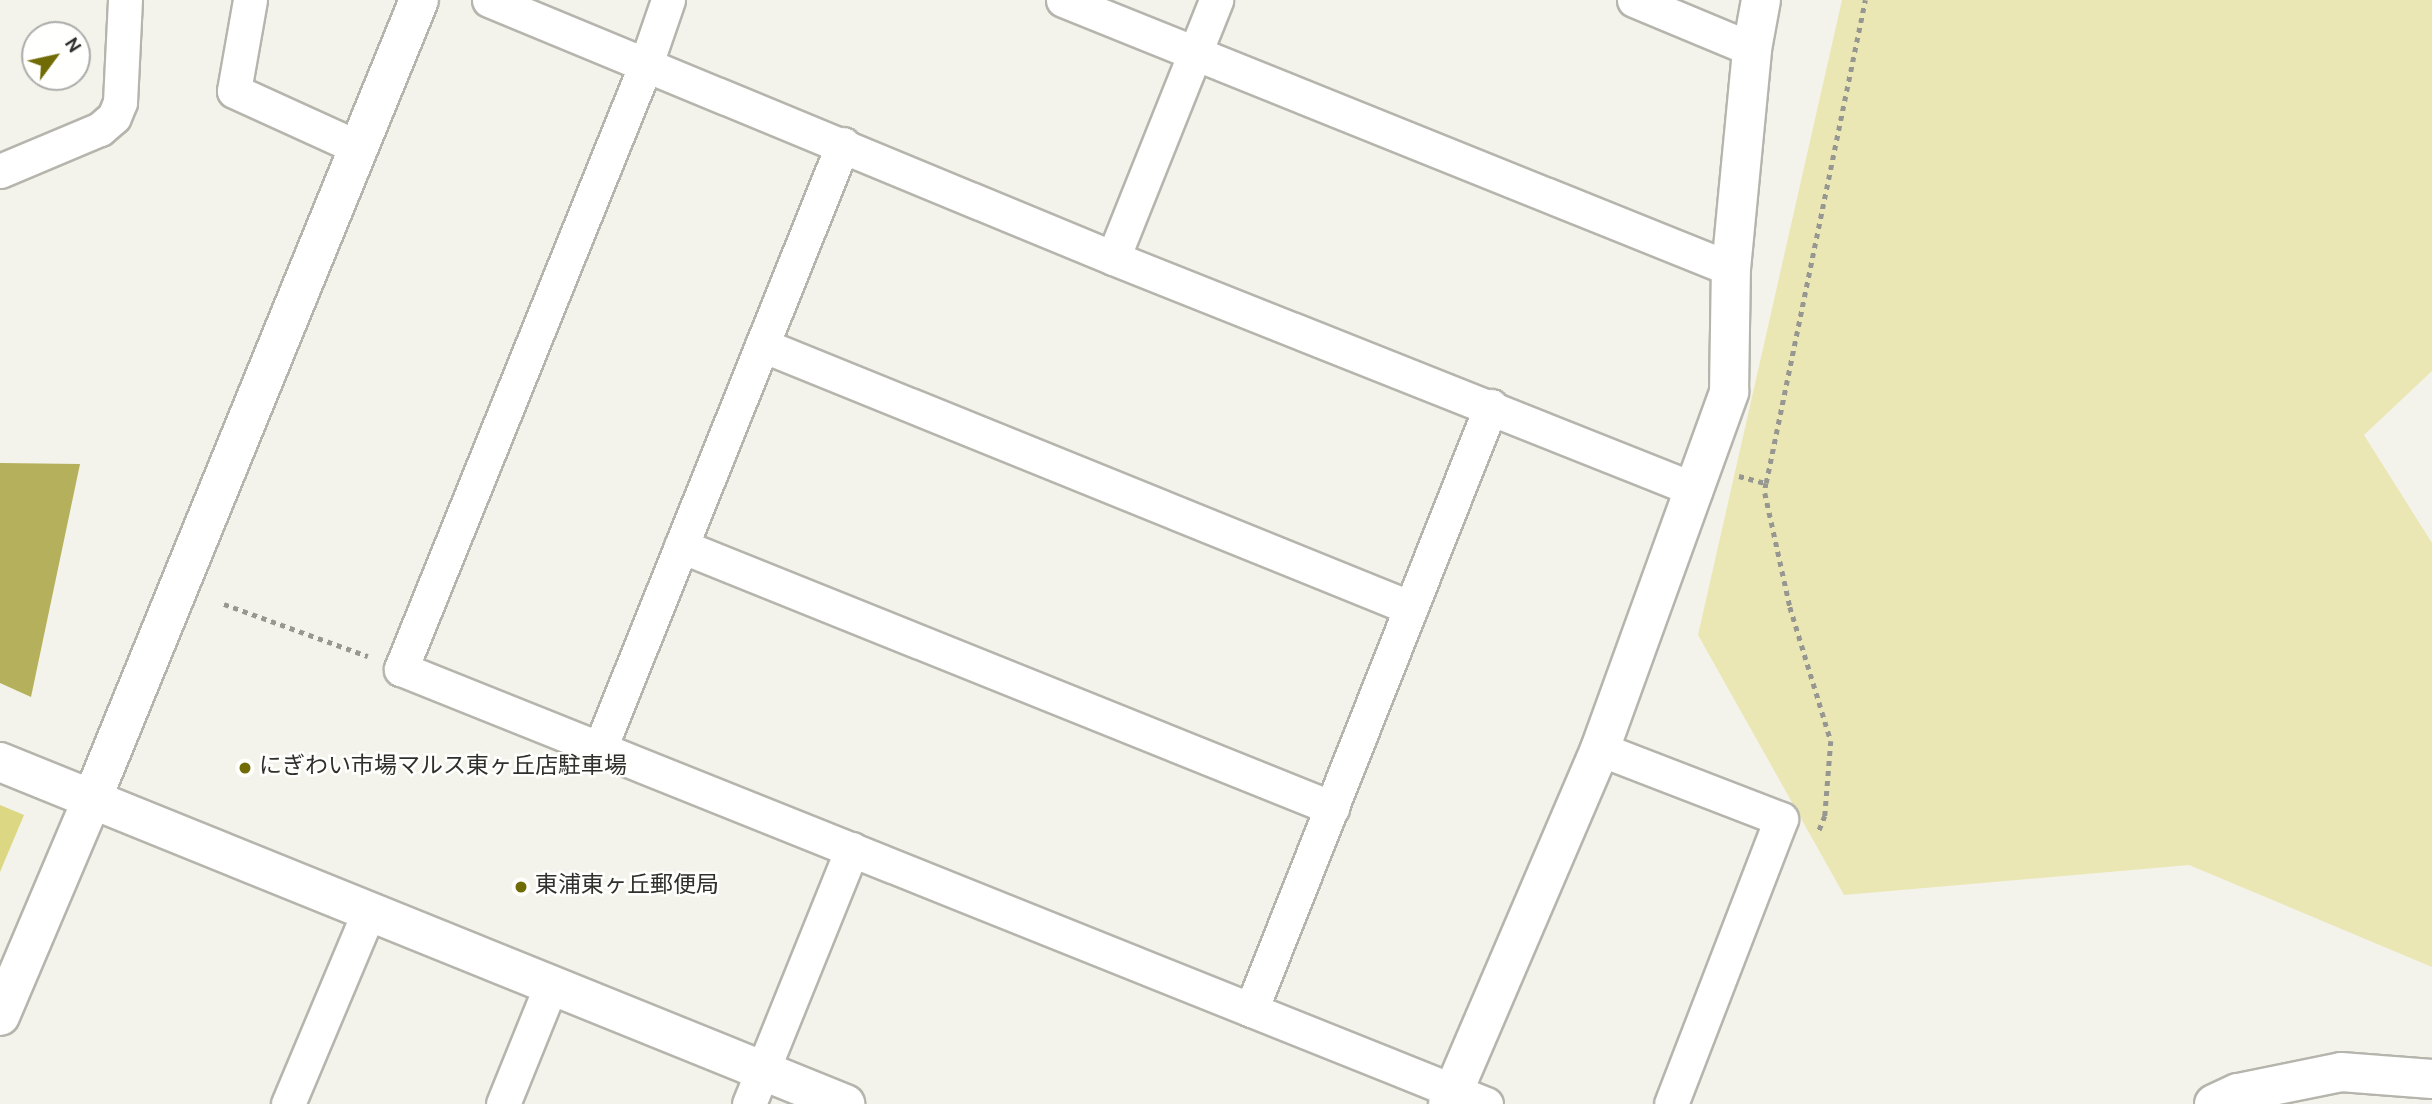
<!DOCTYPE html>
<meta charset="utf-8">
<style>
body{margin:0}
#map{position:relative;width:2432px;height:1104px;overflow:hidden;background:#f4f3eb;font-family:Overpass,"Noto Sans JP",sans-serif}
div>[style]{position:absolute}
[style*='--x']{left:calc(var(--x)*1px);top:calc(var(--y)*1px);width:calc(var(--w)*1px);rotate:calc(var(--a)*1deg)}
.green>*{inset:0;background:#eae7b5}
.water>*{inset:0;background:#b5b05b}
.building>*{inset:0;background:#dcd782}
.path>*{height:4.5px;margin-top:-2.25px;transform-origin:0;background:repeating-linear-gradient(90deg,#979791 0 5px,transparent 0 10px)}
.roads{filter:drop-shadow(2px 0 #b6b5ad) drop-shadow(-2px 0 #b6b5ad) drop-shadow(0 2px #b6b5ad) drop-shadow(0 -2px #b6b5ad)}
.minor>*{height:33px;margin:-16.5px;padding:0 16.5px;transform-origin:16.5px;border-radius:16.5px;background:#fff}
.tertiary>*{height:38px;margin:-19px;padding:0 19px;transform-origin:19px;border-radius:19px;background:#fff}
.dots>*{width:19px;height:19px;translate:-50% -50%;box-sizing:border-box;border:4px solid #fffffe;border-radius:50%}
span{translate:-50% -50%;white-space:nowrap;text-align:center;line-height:1.15;-webkit-text-stroke:5px #fffffe;paint-order:stroke}
.poi-label{font-size:23px;color:#2f2f2c}
.left{translate:0 -50%;text-align:left}
.north{position:absolute;left:21px;top:21px;width:70px;height:70px;box-sizing:border-box;background:#fffffe;border:2px solid #acacaa;border-radius:50%;rotate:57deg;font-size:19px;font-weight:700;line-height:28px;text-align:center;color:#2f2f2c}
.north::after{content:'';display:block;margin:auto;width:24px;height:32px;background:#716b05;clip-path:polygon(50% 0,100% 100%,50% 72%,0 100%)}
</style>
<div id="map">
<div class="green">
<div style="clip-path:polygon(1842px 0,2432px 0,2432px 371px,2364px 435px,2432px 543px,2432px 967px,2189px 865px,1844px 895px,1698px 635px)"></div>
</div>
<div class="water">
<div style="clip-path:polygon(0 463px,80px 464px,31px 697px,0 683px)"></div>
</div>
<div class="building">
<div style="clip-path:polygon(0 805px,24px 815px,0 872px)"></div>
</div>
<div class="path">
<div style="--x:1739;--y:476;--w:28;--a:15"></div>
<div style="--x:1766;--y:483;--w:493;--a:-78.4"></div>
<div style="--x:1766;--y:483;--w:10;--a:96"></div>
<div style="--x:1765;--y:493;--w:117;--a:77.6"></div>
<div style="--x:1790;--y:607;--w:140;--a:73"></div>
<div style="--x:1831;--y:741;--w:75;--a:94.6"></div>
<div style="--x:1825;--y:816;--w:16;--a:112"></div>
<div style="--x:224;--y:604;--w:153;--a:19.9"></div>
</div>
<div class="roads">
<div class="minor">
<div style="--x:250;--y:0;--w:92;--a:100"></div>
<div style="--x:234;--y:91;--w:137;--a:24.5"></div>
<div style="--x:489;--y:0;--w:675;--a:22.46"></div>
<div style="--x:1113;--y:258;--w:627;--a:21.7"></div>
<div style="--x:668;--y:0;--w:68;--a:109"></div>
<div style="--x:646;--y:64;--w:653;--a:112.05"></div>
<div style="--x:401;--y:669;--w:1169;--a:21.85"></div>
<div style="--x:1063;--y:0;--w:720;--a:21.93"></div>
<div style="--x:1634;--y:0;--w:128;--a:22.6"></div>
<div style="--x:0;--y:171;--w:108;--a:-22.8"></div>
<div style="--x:100;--y:129;--w:18;--a:-41"></div>
<div style="--x:114;--y:117;--w:16;--a:-68"></div>
<div style="--x:120;--y:102;--w:102;--a:-87.2"></div>
<div style="--x:1113;--y:258;--w:278;--a:-68.2"></div>
<div style="--x:762;--y:345;--w:700;--a:22.06"></div>
<div style="--x:681;--y:546;--w:702;--a:21.92"></div>
<div style="--x:600;--y:748;--w:651;--a:-68.08"></div>
<div style="--x:1600;--y:749;--w:194;--a:21.1"></div>
<div style="--x:1781;--y:819;--w:305;--a:111.1"></div>
<div style="--x:1251;--y:1010;--w:650;--a:-68.33"></div>
<div style="--x:288;--y:1104;--w:209;--a:-67.2"></div>
<div style="--x:503;--y:1104;--w:128;--a:-68"></div>
<div style="--x:749;--y:1104;--w:275;--a:-68"></div>
</div>
<div class="tertiary">
<div style="--x:0;--y:762;--w:912;--a:22.03"></div>
<div style="--x:0;--y:1016;--w:236;--a:-67"></div>
<div style="--x:92;--y:799;--w:863;--a:-67.74"></div>
<div style="--x:1448;--y:1104;--w:386;--a:-66.8"></div>
<div style="--x:1600;--y:749;--w:380;--a:-70.1"></div>
<div style="--x:1729;--y:392;--w:123;--a:-89.1"></div>
<div style="--x:1731;--y:269;--w:221;--a:-84.5"></div>
<div style="--x:1752;--y:49;--w:50;--a:-79.6"></div>
<div style="--x:2214;--y:1104;--w:26;--a:-25"></div>
<div style="--x:2238;--y:1093;--w:105;--a:-11.5"></div>
<div style="--x:2341;--y:1072;--w:91;--a:4.4"></div>
</div>
</div>
<div class="dots">
<div style="left:245px;top:768px;background:#716b05"></div>
<div style="left:521px;top:887px;background:#716b05"></div>
</div>
<div class="poi-label">
<span class="left" style="left:259px;top:768px">にぎわい市場マルス東ヶ丘店駐車場</span>
<span class="left" style="left:535px;top:887px">東浦東ヶ丘郵便局</span>
</div>
<div class="north">N</div>
</div>
